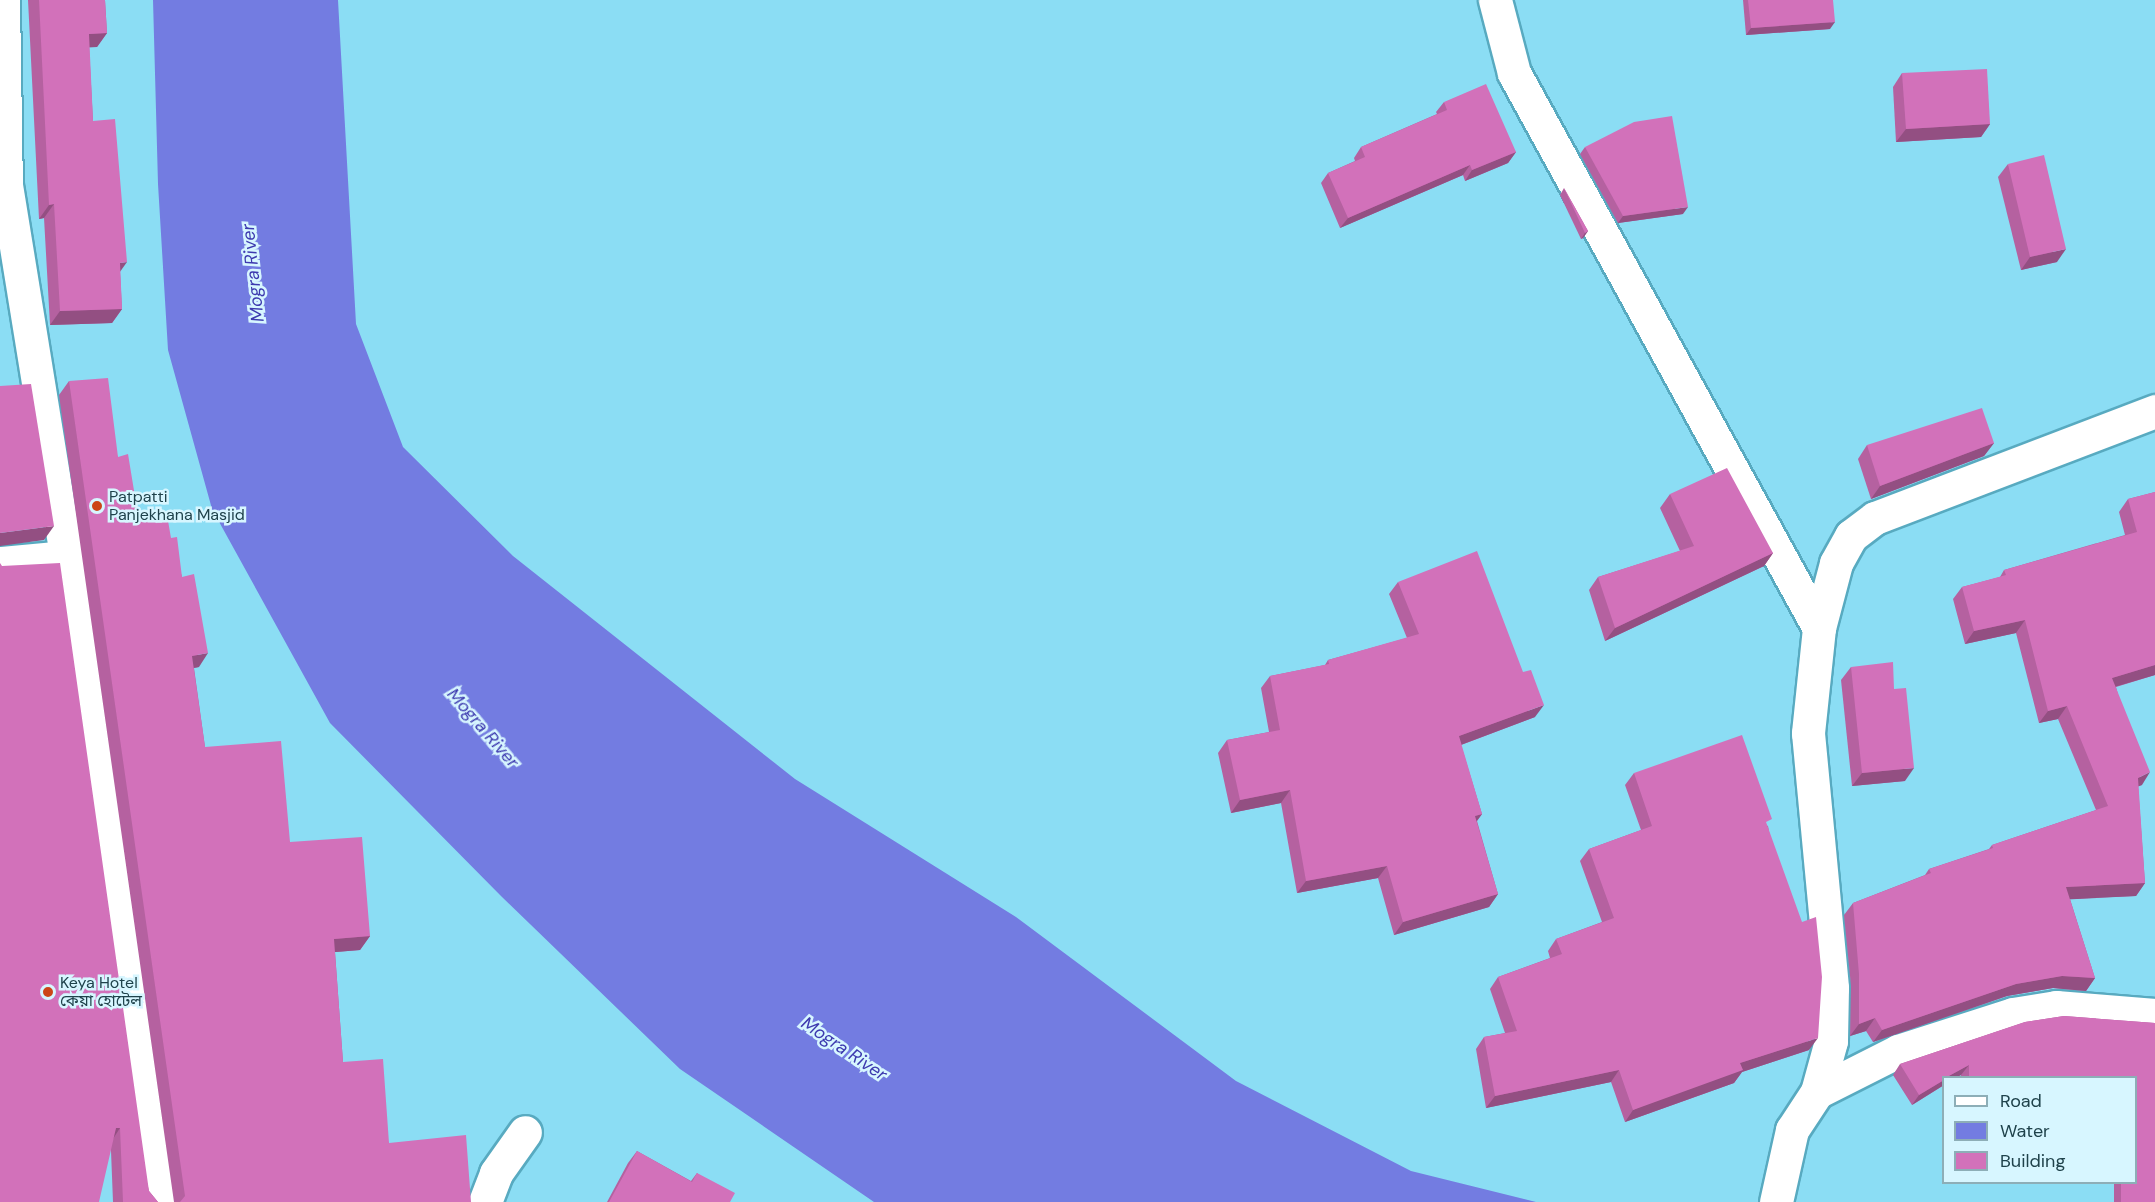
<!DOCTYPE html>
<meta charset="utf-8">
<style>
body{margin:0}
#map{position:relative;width:2155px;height:1202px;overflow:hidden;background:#8bddf4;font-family:"DM Sans","Noto Sans Bengali",sans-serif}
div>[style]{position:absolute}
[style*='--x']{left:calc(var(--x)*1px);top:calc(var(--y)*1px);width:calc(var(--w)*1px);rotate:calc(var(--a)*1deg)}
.water>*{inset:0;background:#737ce1}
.roads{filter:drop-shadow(2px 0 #58aac0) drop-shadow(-2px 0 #58aac0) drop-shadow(0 2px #58aac0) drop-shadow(0 -2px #58aac0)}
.minor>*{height:33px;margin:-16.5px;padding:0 16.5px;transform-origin:16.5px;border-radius:16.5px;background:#fff}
.tertiary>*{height:33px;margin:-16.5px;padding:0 16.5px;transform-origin:16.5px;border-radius:16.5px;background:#fff}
.wall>*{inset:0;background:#b561a0}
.shaded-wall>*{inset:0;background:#934f82}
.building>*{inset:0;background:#d271ba}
.dots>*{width:16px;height:16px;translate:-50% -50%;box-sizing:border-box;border:3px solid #d7f6ff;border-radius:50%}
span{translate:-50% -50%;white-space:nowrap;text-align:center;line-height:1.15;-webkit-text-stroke:5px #d7f6ff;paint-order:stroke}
.poi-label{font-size:16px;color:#1f424b}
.left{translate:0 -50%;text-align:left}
.water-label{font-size:18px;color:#3d3aaf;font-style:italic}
.legend{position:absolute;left:1942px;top:1076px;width:195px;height:108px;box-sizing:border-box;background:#d7f6ff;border:2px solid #8daeb7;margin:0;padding:8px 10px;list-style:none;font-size:18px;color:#1f424b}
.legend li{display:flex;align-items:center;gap:12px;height:30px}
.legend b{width:30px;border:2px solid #8daeb7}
</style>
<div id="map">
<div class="water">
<div style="clip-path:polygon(153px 0,338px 0,356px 324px,403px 447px,513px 556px,795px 779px,1016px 917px,1236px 1081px,1411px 1171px,1536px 1202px,874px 1202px,680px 1069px,501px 896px,330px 723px,212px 509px,168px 350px,158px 184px)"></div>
</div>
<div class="roads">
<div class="minor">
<div style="--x:1819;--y:628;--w:67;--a:-75.3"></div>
<div style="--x:1836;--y:563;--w:31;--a:-61"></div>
<div style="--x:1851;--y:536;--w:30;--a:-37"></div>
<div style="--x:1875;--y:518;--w:300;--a:-20.9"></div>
<div style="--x:485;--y:1202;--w:31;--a:-69"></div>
<div style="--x:496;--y:1173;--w:50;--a:-54.7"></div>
</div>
<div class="tertiary">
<div style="--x:3;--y:0;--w:185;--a:89.1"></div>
<div style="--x:6;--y:185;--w:377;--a:80.8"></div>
<div style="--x:66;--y:557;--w:652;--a:81.88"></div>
<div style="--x:1495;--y:0;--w:75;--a:75.4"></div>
<div style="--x:1514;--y:73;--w:633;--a:61.21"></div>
<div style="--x:1819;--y:628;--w:106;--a:96"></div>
<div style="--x:1808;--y:733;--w:256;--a:84.6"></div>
<div style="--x:1832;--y:988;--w:53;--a:91.1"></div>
<div style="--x:1831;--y:1041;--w:53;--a:105.4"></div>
<div style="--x:0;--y:563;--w:66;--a:-5.2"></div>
<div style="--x:1776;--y:1202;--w:74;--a:-77.5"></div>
<div style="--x:1792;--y:1130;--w:45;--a:-56.7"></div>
<div style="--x:1817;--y:1092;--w:91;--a:-26.8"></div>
<div style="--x:1898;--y:1051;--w:121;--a:-17.8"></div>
<div style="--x:2013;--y:1014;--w:44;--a:-9.2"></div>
<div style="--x:2056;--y:1007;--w:99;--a:4.6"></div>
</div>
</div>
<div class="wall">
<div style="clip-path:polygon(28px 0,105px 0,107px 33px,97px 47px,89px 47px,93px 121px,120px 272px,122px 309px,112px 323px,50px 325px,44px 218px,39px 219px)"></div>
<div style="clip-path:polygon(1743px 0,1833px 0,1830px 29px,1746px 35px)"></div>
<div style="clip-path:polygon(1902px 73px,1990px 124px,1981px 137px,1896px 142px,1893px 87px)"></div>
<div style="clip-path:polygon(1444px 102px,1516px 152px,1508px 163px,1465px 181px,1463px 175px,1340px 228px,1321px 183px,1328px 173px,1355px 161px,1354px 158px,1361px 147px,1437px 114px,1436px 112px)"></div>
<div style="clip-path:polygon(1585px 147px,1683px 214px,1618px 223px,1580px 154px)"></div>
<div style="clip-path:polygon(2008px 164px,2057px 262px,2021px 270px,1998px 177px)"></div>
<div style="clip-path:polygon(1564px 188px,1588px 231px,1583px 238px,1581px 239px,1560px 195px)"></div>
<div style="clip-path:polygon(69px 381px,118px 457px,139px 521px,171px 538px,182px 577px,199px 667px,194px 668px,205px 747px,290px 842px,370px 936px,360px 950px,335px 952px,343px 1062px,389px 1143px,471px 1202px,174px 1202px,59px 395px)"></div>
<div style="clip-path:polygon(1994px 443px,1984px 456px,1871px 499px,1858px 459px,1867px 445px)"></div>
<div style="clip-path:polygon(2155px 492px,2155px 675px,2116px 687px,2142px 785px,2138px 786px,2145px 883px,2136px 896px,2070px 899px,2095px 978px,2086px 991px,2053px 988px,2007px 996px,1873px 1042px,1866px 1031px,1850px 1036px,1851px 986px,1844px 915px,1853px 903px,1925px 875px,1929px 869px,1989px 849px,1992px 845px,2096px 810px,2058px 719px,2039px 723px,2016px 633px,1965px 644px,1953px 599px,1962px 587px,2000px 577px,2004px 570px,2125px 535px,2119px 512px,2128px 499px)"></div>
<div style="clip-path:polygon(1670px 494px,1773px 553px,1764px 566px,1605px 641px,1589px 590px,1598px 577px,1680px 551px,1660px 508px)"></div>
<div style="clip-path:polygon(0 563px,149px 1191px,158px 1202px,113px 1202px,111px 1151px)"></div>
<div style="clip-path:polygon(1398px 582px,1535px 717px,1461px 745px,1482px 814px,1477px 821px,1498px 894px,1489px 907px,1394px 935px,1378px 878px,1297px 893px,1281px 803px,1231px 813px,1218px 753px,1227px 740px,1269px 732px,1261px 688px,1270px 676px,1325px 665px,1328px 660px,1407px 638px,1389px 594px)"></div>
<div style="clip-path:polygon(1851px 667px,1894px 689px,1905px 781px,1852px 786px,1841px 680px)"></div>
<div style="clip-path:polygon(1634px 773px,1768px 826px,1809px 1050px,1742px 1072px,1734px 1083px,1625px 1122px,1611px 1082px,1486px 1108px,1476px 1049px,1484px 1037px,1505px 1033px,1490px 989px,1498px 977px,1550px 958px,1548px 951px,1556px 939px,1602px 922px,1580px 861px,1589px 849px,1641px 830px,1625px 785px)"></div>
<div style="clip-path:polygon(2064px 1016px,2155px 1023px,2155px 1202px,2114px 1202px,2114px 1182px,2136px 1182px,2136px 1077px,1961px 1077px,1961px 1075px,1957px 1077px,1944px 1077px,1944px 1085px,1912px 1105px,1893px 1075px,1900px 1064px,2025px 1022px)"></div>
<div style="clip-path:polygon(637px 1151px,691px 1181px,697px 1173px,730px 1202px,607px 1202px,628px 1163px)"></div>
</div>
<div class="shaded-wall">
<div style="clip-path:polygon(1835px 22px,1830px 29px,1746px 35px,1751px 28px)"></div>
<div style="clip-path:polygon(107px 33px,97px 47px,79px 48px,89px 34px)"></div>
<div style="clip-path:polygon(1990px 124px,1981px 137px,1896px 142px,1906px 129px)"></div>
<div style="clip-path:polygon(1516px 152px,1508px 163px,1465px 181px,1472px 170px)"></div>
<div style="clip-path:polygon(1470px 165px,1463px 175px,1340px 228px,1348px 218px)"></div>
<div style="clip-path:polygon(54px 204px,44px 218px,39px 219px,49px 205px)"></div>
<div style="clip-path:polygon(1688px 207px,1683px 214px,1618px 223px,1623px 216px)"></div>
<div style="clip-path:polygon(1588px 231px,1583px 238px,1581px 239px,1585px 233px)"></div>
<div style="clip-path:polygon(2066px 249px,2057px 262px,2021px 270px,2030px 257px)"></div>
<div style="clip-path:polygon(127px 262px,117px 276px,120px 263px)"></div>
<div style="clip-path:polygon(122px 309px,112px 323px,50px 325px,60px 311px)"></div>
<div style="clip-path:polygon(1994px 443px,1984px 456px,1871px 499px,1880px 486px)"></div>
<div style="clip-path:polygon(54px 526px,44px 540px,0 546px,0 533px)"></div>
<div style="clip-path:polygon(1773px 553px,1764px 566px,1605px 641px,1615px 628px)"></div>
<div style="clip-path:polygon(2025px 620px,2016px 633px,1965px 644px,1974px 631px)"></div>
<div style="clip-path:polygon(208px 653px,199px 667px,182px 670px,192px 656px)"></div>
<div style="clip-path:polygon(2155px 665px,2155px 675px,2104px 690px,2112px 678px)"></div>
<div style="clip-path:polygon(1544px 705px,1535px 717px,1450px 749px,1459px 736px)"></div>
<div style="clip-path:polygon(2067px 706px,2058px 719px,2039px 723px,2048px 711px)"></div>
<div style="clip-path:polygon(1914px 768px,1905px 781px,1852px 786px,1862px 773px)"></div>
<div style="clip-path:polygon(2150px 772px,2142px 785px,2129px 790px,2138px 778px)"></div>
<div style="clip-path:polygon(1290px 790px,1281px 803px,1231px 813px,1240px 800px)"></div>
<div style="clip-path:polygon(1482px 814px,1473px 826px,1475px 816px)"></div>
<div style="clip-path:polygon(1387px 866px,1378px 878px,1297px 893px,1306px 881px)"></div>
<div style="clip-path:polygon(2145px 883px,2136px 896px,2057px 900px,2066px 887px)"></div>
<div style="clip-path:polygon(1498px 894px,1489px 907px,1394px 935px,1403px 922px)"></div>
<div style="clip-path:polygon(370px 936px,360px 950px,324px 953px,334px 939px)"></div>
<div style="clip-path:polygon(2062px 976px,2095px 978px,2086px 991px,2053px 988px,2007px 996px,1873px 1042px,1882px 1030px,2016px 984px)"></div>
<div style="clip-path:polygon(1875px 1018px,1866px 1031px,1850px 1036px,1859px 1024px)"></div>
<div style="clip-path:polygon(1818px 1038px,1809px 1050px,1742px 1072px,1734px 1083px,1625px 1122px,1633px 1110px,1740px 1063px)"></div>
<div style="clip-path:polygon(1969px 1065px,1961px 1075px,1957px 1077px,1947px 1077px)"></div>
<div style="clip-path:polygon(1619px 1070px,1611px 1082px,1486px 1108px,1495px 1096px)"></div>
<div style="clip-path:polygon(1944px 1080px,1944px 1085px,1912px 1105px,1919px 1095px)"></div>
<div style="clip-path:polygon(116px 1128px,120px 1128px,111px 1142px)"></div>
</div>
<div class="building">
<div style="clip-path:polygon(39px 0,105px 0,107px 33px,89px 34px,93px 121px,115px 119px,127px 262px,120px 263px,122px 309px,60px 311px,54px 204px,49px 205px)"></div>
<div style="clip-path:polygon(1748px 0,1833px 0,1835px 22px,1751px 28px)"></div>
<div style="clip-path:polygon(1987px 69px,1990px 124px,1906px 129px,1902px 73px)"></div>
<div style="clip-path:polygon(1486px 84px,1516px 152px,1472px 170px,1470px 165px,1348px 218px,1328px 173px,1365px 157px,1361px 147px,1447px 110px,1444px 102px)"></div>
<div style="clip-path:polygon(1672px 116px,1688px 207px,1623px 216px,1585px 147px,1634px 122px)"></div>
<div style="clip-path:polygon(2044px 155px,2066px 249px,2030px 257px,2008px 164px)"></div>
<div style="clip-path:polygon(1564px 188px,1588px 231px,1585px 233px)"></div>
<div style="clip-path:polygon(108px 378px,118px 457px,128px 454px,139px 521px,167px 515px,171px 538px,177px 537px,182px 577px,194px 574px,208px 653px,192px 656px,205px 747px,281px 741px,290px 842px,362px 837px,370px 936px,334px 939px,343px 1062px,383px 1059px,389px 1143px,466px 1135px,471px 1202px,180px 1202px,185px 1196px,69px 381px)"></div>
<div style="clip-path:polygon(31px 384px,54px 526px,0 533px,0 386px)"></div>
<div style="clip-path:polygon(1982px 408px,1994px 443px,1880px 486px,1867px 445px)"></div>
<div style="clip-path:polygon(1727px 468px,1773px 553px,1615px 628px,1598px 577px,1694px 546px,1670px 494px)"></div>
<div style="clip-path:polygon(2155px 492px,2155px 665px,2112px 678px,2150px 772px,2138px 778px,2145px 883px,2066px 887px,2095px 978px,2062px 976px,2016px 984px,1882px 1030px,1875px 1018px,1859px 1024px,1859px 974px,1853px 903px,1931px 873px,1929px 869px,1993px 848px,1992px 845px,2108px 806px,2067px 706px,2048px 711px,2025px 620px,1974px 631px,1962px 587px,2006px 575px,2004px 570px,2137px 532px,2128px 499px)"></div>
<div style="clip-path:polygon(1477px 551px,1523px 672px,1531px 670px,1544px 705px,1459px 736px,1482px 814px,1475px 816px,1498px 894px,1403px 922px,1387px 866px,1306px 881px,1290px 790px,1240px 800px,1227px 740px,1280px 730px,1270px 676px,1329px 664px,1328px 660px,1419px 634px,1398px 582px)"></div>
<div style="clip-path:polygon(0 563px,2px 566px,60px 563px,149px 1191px,158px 1202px,123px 1202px,120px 1128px,116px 1128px,99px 1202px,0 1202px)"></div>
<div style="clip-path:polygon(1893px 662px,1894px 689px,1906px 688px,1914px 768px,1862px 773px,1851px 667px)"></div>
<div style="clip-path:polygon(1742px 735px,1772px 819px,1766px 822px,1802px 922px,1816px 917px,1822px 977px,1818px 1038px,1740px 1063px,1743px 1070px,1633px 1110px,1619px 1070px,1495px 1096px,1484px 1037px,1517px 1031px,1498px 977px,1562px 954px,1556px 939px,1614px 918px,1589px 849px,1652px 826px,1634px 773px)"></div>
<div style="clip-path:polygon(2064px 1016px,2155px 1023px,2155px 1202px,2121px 1202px,2121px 1182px,2136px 1182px,2136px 1077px,1969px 1077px,1969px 1065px,1947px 1077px,1944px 1077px,1944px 1080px,1919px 1095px,1900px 1064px,2025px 1022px)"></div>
<div style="clip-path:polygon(637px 1151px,692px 1182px,697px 1173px,735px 1193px,730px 1202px,609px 1202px)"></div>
</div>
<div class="dots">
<div style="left:97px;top:506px;background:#cc4517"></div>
<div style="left:48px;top:992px;background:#cc4517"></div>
</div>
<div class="poi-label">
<span class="left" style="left:109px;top:506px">Patpatti<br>Panjekhana Masjid</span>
<span class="left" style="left:60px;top:992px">Keya Hotel<br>কেয়া হোটেল</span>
</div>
<div class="water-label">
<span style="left:253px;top:273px;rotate:-96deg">Mogra River</span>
<span style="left:483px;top:728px;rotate:49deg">Mogra River</span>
<span style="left:844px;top:1049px;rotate:34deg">Mogra River</span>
</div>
<ul class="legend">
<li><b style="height:8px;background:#fff"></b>Road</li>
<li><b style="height:16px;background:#737ce1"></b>Water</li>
<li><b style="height:16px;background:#d271ba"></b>Building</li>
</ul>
</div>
